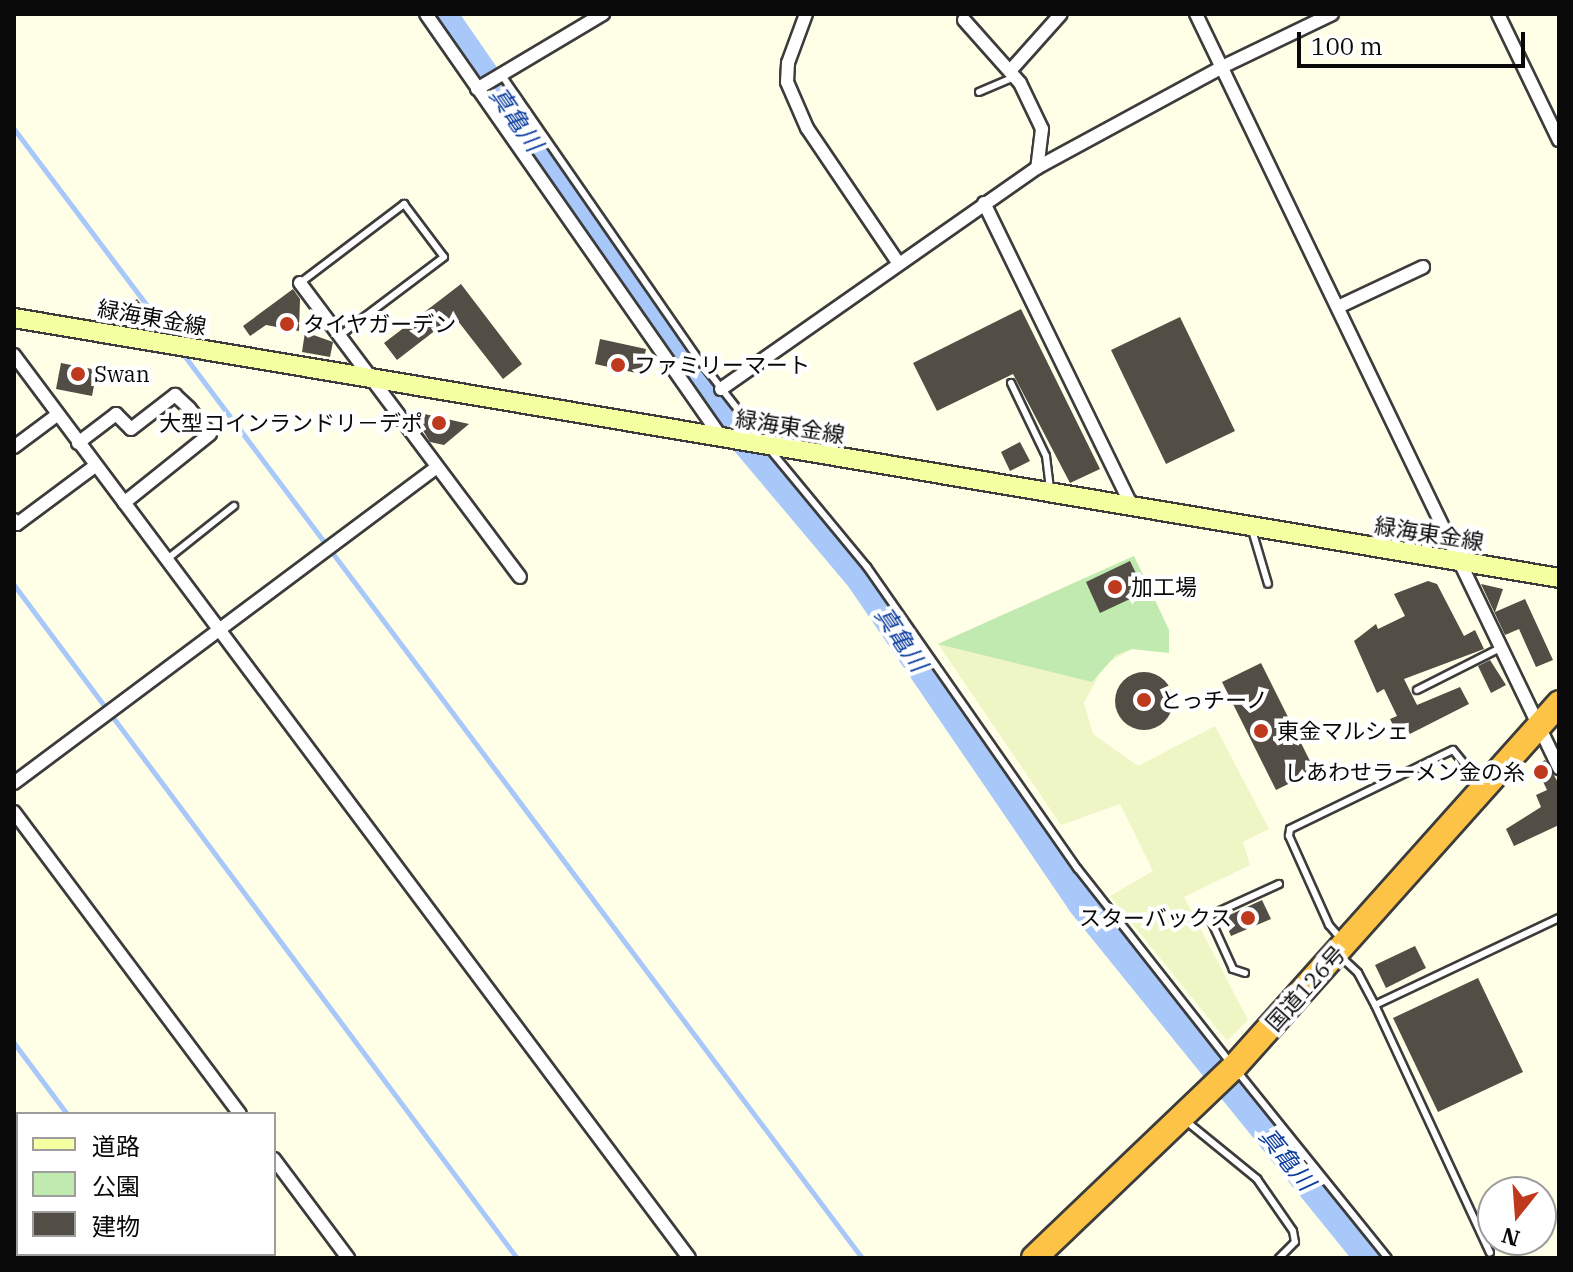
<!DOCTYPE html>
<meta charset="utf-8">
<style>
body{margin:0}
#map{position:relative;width:1573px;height:1272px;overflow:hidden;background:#feffe6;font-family:"IBM Plex Serif","Noto Sans JP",serif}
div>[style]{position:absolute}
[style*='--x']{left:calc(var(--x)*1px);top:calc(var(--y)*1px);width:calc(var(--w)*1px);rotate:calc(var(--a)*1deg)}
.farmland>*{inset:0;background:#eff6c5}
.green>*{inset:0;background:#c0eaaf}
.stream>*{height:5px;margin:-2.5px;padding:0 2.5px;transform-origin:2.5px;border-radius:2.5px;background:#a8c8f9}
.river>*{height:28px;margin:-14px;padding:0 14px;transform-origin:14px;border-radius:14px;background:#a8c8f9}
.building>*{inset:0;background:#524d45}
.round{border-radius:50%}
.roads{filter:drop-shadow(2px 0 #3c3c3c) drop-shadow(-2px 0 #3c3c3c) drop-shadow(0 2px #3c3c3c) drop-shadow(0 -2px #3c3c3c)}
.lane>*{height:6px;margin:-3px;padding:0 3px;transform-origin:3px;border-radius:3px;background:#fff}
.street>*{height:12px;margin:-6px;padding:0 6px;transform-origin:6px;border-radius:6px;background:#fff}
.secondary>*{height:18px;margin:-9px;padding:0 9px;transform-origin:9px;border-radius:9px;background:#f4ffa1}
.highway>*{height:24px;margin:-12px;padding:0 12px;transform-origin:12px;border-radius:12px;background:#fdc346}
.dots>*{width:22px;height:22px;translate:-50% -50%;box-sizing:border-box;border:4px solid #fff;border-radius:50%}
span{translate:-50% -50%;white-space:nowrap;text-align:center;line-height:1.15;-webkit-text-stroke:8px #fff;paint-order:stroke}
.street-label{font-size:22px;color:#090909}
.poi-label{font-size:22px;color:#090909}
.left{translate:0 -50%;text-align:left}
.right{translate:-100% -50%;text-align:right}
.water-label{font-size:24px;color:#0e3fa0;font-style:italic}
.frame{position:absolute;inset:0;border:16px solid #090909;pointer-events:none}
.legend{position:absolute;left:16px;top:1112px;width:260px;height:144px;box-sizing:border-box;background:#fff;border:2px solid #9d9d9d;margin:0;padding:10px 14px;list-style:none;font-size:24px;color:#090909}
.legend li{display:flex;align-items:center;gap:16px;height:40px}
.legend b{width:40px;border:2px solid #9d9d9d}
.north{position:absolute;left:1477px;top:1176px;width:80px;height:80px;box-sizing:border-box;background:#fff;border:2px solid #9d9d9d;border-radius:50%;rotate:197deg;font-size:22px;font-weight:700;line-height:32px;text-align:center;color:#090909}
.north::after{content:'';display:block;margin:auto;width:28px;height:36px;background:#bf391c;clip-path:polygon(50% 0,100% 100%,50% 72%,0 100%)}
.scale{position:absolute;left:1297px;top:32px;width:228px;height:36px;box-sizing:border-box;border:4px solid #090909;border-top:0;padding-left:10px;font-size:24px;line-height:28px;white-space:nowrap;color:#090909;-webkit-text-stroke:6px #fff;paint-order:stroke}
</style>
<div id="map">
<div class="farmland">
<div style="clip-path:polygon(1134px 556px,1169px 630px,1169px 653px,1132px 649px,1104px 665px,1084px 703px,1093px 734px,1138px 766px,1215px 726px,1269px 829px,1243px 842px,1250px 865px,1184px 897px,1248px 1020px,1227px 1041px,1110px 896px,1153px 871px,1120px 804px,1061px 825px,938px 644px)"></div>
</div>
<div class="green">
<div style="clip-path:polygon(1134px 556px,1169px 630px,1169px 653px,1132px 649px,1116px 655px,1092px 682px,938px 644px)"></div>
</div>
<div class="stream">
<div style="--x:14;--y:129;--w:263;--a:53"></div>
<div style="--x:180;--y:350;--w:1136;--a:53.09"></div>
<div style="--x:14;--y:585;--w:840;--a:53.23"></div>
<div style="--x:14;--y:1043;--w:89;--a:53.3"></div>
<div style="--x:172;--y:1254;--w:5;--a:53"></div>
</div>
<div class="river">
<div style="--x:443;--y:14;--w:474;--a:55.3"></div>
<div style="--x:713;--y:404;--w:230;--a:49.9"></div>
<div style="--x:861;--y:580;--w:391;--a:55.7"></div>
<div style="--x:1081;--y:903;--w:457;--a:51"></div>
</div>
<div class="building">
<div style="clip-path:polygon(461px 284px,522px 364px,503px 379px,454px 316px,397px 360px,384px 343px)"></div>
<div style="clip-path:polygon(293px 289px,300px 299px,299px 331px,266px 325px,250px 336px,243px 326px)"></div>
<div style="clip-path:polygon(137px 299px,159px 327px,114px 320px,117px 306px,125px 308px)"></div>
<div style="clip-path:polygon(1021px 309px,1100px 469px,1070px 483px,1013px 374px,937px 411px,913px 363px)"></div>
<div style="clip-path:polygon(1180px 317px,1235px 431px,1166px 464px,1111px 350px)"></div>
<div style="clip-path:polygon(305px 332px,333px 342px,330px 357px,302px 352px)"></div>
<div style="clip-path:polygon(600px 339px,646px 349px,641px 374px,595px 364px)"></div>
<div style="clip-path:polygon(61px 363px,97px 370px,92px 396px,56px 389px)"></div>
<div style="clip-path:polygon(411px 411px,469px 424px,444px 445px,430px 442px)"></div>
<div style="clip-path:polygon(1020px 442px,1030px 461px,1010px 471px,1001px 452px)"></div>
<div style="clip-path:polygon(1130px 561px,1145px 592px,1100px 613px,1086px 582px)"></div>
<div style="clip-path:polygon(1428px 581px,1437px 584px,1464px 636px,1475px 630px,1484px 649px,1404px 679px,1417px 705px,1460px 687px,1469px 704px,1400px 739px,1390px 719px,1397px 716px,1384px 689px,1377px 693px,1354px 641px,1376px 624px,1378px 629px,1405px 616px,1394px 594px)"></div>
<div style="clip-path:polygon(1481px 584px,1503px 589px,1495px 612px,1525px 599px,1553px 660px,1536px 667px,1519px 629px,1505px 635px)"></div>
<div style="clip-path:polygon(1490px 660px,1506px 685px,1491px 693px,1478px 666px)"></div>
<div style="clip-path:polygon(1261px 663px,1315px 771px,1276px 790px,1222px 682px)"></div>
<div class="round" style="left:1115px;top:672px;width:58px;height:58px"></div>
<div style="clip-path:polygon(1545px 760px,1559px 784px,1559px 825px,1514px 846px,1506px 829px,1541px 807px,1536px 795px,1547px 790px,1535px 765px)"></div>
<div style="clip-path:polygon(1262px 900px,1271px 919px,1231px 936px,1223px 918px)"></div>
<div style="clip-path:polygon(1415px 946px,1426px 968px,1386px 988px,1375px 965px)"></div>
<div style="clip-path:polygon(1478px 978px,1523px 1072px,1438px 1112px,1393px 1018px)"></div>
</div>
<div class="roads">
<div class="lane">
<div style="--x:501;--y:74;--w:349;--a:55.3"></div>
<div style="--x:700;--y:361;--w:99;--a:52"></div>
<div style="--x:979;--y:92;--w:39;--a:-23"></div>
<div style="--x:300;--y:283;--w:131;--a:-37.2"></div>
<div style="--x:404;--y:204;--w:66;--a:53"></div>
<div style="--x:444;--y:257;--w:131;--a:143"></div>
<div style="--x:1011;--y:383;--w:81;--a:64.4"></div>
<div style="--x:1046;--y:456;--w:33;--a:83"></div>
<div style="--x:771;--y:451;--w:151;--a:50.4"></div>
<div style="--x:867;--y:567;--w:368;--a:55.1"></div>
<div style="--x:1078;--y:869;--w:246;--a:51.8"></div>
<div style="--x:1252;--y:530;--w:56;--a:73.5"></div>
<div style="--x:166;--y:560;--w:87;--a:-38.5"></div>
<div style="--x:1417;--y:690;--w:93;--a:-26.8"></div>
<div style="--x:1342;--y:940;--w:20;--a:-131"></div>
<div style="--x:1329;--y:925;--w:98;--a:-114.2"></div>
<div style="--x:1289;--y:836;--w:7;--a:-82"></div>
<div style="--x:1290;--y:829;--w:181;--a:-25.9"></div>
<div style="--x:1453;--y:750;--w:43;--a:50.7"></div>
<div style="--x:1339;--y:955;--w:26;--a:43"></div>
<div style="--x:1358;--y:973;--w:36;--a:62"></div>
<div style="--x:1375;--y:1005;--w:273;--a:65.1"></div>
<div style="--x:1245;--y:973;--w:13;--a:-162"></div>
<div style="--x:1233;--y:969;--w:58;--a:-114.4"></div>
<div style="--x:1209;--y:916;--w:77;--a:-24.6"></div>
<div style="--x:1375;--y:1005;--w:204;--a:-25.3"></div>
<div style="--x:1237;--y:1071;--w:240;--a:51.1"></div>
<div style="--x:1186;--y:1121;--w:92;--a:39.2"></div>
<div style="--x:1257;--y:1179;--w:63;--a:55.3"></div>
<div style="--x:1293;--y:1231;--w:11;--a:80"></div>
<div style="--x:1295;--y:1242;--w:23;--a:135"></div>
</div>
<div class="street">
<div style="--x:426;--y:14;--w:516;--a:55.11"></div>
<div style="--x:806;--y:14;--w:52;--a:110.2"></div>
<div style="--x:788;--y:63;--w:19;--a:93"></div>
<div style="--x:787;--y:82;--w:50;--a:66.5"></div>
<div style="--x:807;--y:128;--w:164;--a:55.9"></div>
<div style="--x:1196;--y:14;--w:837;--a:64.29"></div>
<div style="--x:1498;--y:14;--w:140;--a:64.2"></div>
<div style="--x:964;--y:20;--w:84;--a:48.4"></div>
<div style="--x:1020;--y:83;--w:51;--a:64.4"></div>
<div style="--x:1042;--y:129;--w:39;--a:97"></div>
<div style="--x:1010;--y:71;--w:76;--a:-48.2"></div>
<div style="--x:477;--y:89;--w:147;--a:-30.8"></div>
<div style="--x:984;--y:203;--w:337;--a:64"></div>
<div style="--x:300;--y:283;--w:367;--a:53.2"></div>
<div style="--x:1338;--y:307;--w:94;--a:-25.2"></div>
<div style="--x:14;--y:355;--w:1127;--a:53.22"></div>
<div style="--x:721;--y:389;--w:389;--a:-35"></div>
<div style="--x:1040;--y:166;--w:207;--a:-28.5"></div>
<div style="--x:1222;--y:67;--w:122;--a:-25.7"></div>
<div style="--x:78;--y:443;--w:48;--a:-37.3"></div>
<div style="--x:116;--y:414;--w:21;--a:45"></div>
<div style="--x:131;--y:429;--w:56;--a:-37.7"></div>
<div style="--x:175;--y:395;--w:19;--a:43"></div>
<div style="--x:189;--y:408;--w:33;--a:51"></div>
<div style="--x:210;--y:434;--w:110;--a:141.3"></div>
<div style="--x:14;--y:447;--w:54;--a:-36.7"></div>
<div style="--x:14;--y:520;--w:5;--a:53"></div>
<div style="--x:17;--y:524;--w:97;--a:-36.6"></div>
<div style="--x:14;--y:783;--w:528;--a:-36.76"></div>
<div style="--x:14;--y:812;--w:377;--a:53.2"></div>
<div style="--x:274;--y:1159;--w:124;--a:53.2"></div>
</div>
<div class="secondary">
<div style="--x:14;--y:318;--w:1567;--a:9.55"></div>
</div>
<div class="highway">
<div style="--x:1034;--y:1258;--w:277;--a:-43.7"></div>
<div style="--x:1234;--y:1067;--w:488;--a:-48.2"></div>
</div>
</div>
<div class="dots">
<div style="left:287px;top:324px;background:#bf391c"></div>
<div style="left:618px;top:365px;background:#bf391c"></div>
<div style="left:78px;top:374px;background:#bf391c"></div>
<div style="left:439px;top:423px;background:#bf391c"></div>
<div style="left:1115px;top:587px;background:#bf391c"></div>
<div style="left:1144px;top:700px;background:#bf391c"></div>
<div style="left:1261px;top:731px;background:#bf391c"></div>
<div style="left:1541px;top:772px;background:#bf391c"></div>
<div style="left:1248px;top:918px;background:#bf391c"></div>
</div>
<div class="street-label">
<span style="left:152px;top:317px;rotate:10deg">緑海東金線</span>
<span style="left:790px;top:426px;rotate:9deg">緑海東金線</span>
<span style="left:1429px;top:533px;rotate:9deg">緑海東金線</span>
<span style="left:1305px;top:988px;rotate:-48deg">国道126号</span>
</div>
<div class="poi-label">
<span class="left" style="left:303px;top:324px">タイヤガーデン</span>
<span class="left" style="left:634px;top:365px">ファミリーマート</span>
<span class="left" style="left:94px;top:374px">Swan</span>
<span class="right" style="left:423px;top:423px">大型コインランドリ－デポ</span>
<span class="left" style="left:1131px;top:587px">加工場</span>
<span class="left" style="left:1160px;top:700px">とっチーノ</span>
<span class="left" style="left:1277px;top:731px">東金マルシェ</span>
<span class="right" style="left:1525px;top:772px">しあわせラーメン金の糸</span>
<span class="right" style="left:1232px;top:918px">スターバックス</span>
</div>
<div class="water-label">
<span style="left:516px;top:119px;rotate:55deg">真亀川</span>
<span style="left:901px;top:639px;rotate:56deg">真亀川</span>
<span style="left:1287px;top:1159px;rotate:51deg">真亀川</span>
</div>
<div class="frame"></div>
<ul class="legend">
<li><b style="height:10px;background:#f4ffa1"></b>道路</li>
<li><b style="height:22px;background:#c0eaaf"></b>公園</li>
<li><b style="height:22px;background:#524d45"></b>建物</li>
</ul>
<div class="north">N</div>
<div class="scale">100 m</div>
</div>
